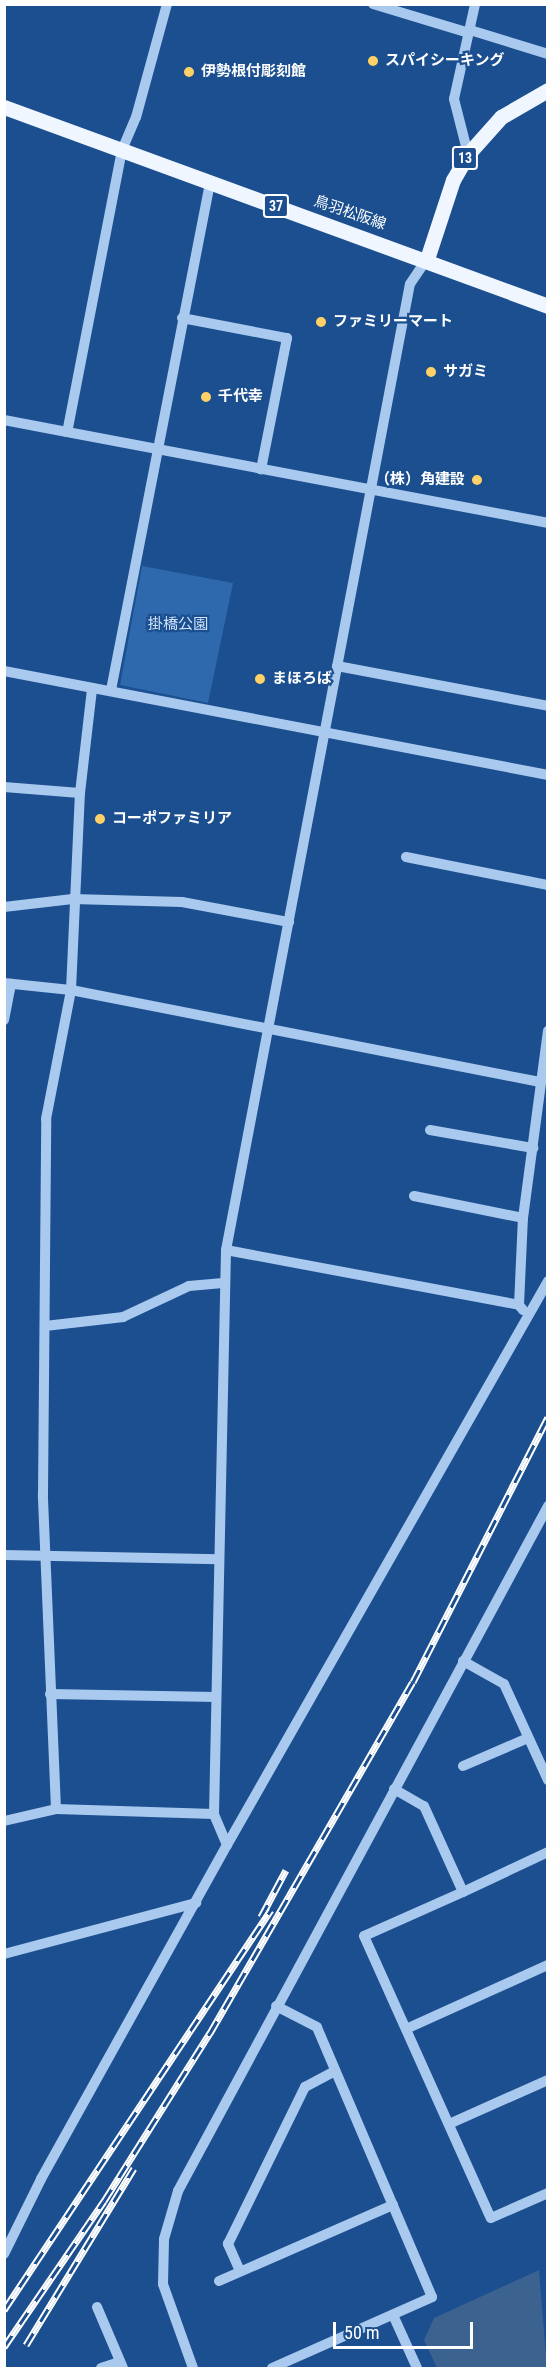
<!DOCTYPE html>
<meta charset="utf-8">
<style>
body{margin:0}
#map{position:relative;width:552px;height:2373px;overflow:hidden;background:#1b4f8f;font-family:"Roboto Condensed","Noto Sans JP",sans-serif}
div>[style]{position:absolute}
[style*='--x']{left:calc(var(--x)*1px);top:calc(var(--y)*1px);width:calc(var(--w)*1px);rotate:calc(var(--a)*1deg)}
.green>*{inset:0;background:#2e69ad}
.water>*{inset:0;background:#3c6290}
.minor>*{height:10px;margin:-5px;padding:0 5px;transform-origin:5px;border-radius:5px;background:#a9c9ee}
.major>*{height:15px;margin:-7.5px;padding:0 7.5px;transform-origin:7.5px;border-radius:7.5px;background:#f0f6ff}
.rail>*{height:7px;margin-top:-3.5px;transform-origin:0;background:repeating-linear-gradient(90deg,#1b4f8f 0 14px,#fff 0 28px);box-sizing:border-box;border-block:2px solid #fff}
.dots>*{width:16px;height:16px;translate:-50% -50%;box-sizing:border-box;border:3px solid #1b4f8f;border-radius:50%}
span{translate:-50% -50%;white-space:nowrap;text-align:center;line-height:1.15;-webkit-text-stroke:4.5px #1b4f8f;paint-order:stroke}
.shield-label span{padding:2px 4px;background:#1b4f8f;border:2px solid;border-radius:4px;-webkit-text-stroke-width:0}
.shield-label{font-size:14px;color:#fff;font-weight:700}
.poi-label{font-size:15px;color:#fff;font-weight:700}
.left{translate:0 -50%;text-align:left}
.right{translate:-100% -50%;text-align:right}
.street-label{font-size:15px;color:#fff}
.park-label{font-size:15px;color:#cfe3fa}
.frame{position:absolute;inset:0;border:6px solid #fff;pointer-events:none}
.scale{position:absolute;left:333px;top:2322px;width:140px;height:27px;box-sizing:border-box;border:3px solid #fff;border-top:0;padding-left:8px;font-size:18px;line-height:21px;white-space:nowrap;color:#fff;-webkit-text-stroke:4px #1b4f8f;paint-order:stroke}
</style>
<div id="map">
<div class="green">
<div style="clip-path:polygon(142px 566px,233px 583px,208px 703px,120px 685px)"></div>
</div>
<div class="water">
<div style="clip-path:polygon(539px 2270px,547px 2368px,437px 2368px,424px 2340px,434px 2318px)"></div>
</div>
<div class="minor">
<div style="--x:167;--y:4;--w:117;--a:105.3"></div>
<div style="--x:136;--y:117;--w:36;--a:113"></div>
<div style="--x:122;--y:150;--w:287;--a:101"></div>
<div style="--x:67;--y:432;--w:490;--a:10.7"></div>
<div style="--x:373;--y:4;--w:100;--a:16.8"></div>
<div style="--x:470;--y:30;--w:82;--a:17.1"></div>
<div style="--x:468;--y:154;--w:57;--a:-104.3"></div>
<div style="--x:454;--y:99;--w:97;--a:-77.5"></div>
<div style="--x:182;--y:318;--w:107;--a:10.8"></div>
<div style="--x:287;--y:338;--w:134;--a:101.2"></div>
<div style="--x:4;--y:420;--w:64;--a:10.8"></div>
<div style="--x:337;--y:666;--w:215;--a:10.7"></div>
<div style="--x:4;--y:671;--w:554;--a:10.82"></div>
<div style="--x:111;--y:690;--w:517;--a:-78.95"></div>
<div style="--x:4;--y:787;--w:76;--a:4.5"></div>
<div style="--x:406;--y:857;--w:145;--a:11.2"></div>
<div style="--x:4;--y:907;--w:69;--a:-6.6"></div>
<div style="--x:73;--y:899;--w:109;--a:1.6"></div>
<div style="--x:182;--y:902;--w:109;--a:10.6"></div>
<div style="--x:4;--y:983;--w:67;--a:6"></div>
<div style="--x:71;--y:990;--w:478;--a:11.1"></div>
<div style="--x:4;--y:1020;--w:37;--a:-79"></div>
<div style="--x:430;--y:1130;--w:105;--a:9.9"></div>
<div style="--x:414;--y:1196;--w:111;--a:11.4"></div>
<div style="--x:226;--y:1250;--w:298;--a:10.6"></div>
<div style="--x:523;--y:1310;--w:6;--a:-129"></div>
<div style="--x:519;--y:1305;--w:87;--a:-87.4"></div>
<div style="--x:523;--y:1218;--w:189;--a:-82.4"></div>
<div style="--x:45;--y:1326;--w:79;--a:-6.6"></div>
<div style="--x:123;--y:1317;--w:73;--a:-25.2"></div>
<div style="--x:189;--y:1286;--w:34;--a:-5"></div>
<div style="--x:4;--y:1555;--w:215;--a:1.1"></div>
<div style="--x:463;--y:1661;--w:47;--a:29.3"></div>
<div style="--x:504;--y:1684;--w:106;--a:65.4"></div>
<div style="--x:50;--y:1694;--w:166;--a:1"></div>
<div style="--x:463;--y:1766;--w:71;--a:-23.3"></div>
<div style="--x:394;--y:1789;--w:34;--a:30"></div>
<div style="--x:424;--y:1806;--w:94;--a:65.6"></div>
<div style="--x:463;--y:1892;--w:94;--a:-25.2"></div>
<div style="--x:56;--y:1809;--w:315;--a:-92.4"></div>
<div style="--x:43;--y:1494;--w:375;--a:-89.5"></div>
<div style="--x:46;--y:1119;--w:131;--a:-79"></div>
<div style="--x:71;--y:990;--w:197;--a:-87.4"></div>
<div style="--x:80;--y:793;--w:105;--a:-83.4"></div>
<div style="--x:4;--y:1821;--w:53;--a:-13"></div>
<div style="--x:56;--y:1809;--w:158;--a:1.8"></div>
<div style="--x:227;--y:1845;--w:34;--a:-113"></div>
<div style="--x:214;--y:1814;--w:564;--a:-88.78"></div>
<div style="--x:226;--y:1250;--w:983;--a:-79.22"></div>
<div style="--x:410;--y:284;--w:30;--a:-56"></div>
<div style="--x:463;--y:1892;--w:108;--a:156"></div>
<div style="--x:364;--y:1936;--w:309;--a:65.8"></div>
<div style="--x:491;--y:2218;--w:62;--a:-23.7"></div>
<div style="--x:4;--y:1954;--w:199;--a:-14.9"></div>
<div style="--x:406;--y:2029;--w:156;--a:-24.3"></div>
<div style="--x:449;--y:2124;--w:108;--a:-24"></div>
<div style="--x:4;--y:2254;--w:84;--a:-63.7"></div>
<div style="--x:41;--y:2179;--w:382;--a:-60.9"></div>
<div style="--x:227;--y:1845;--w:649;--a:-60.35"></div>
<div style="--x:240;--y:2271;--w:30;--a:-114"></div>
<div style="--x:228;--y:2244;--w:175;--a:-63.9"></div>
<div style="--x:305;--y:2087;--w:34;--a:-28"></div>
<div style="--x:219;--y:2281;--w:190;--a:-23.6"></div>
<div style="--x:97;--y:2307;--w:66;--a:66.9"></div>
<div style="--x:393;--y:2315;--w:58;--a:65.6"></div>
<div style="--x:101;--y:2368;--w:20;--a:-18"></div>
<div style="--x:193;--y:2368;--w:89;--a:-109.7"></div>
<div style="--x:163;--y:2284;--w:45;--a:-88.7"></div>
<div style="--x:164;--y:2239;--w:50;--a:-73.7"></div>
<div style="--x:178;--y:2191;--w:779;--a:-61.62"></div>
<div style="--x:272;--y:2368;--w:175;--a:-23.9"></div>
<div style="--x:432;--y:2297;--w:293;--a:-113.1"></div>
<div style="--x:317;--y:2027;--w:46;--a:-152.9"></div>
</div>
<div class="major">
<div style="--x:4;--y:107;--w:579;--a:20.09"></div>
<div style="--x:427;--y:259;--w:83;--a:-71.8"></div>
<div style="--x:453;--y:180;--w:30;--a:-60"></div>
<div style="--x:468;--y:154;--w:50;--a:-48.3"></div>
<div style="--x:501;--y:117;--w:54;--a:-29.9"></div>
</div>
<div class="rail">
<div style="--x:261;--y:1917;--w:53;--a:-62"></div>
<div style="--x:4;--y:2310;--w:481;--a:-56.3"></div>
<div style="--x:26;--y:2345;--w:207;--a:-58.6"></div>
<div style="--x:4;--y:2347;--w:177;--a:-55.6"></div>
<div style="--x:104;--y:2201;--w:199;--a:-57.8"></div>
<div style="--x:210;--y:2033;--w:405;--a:-60"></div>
<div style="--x:413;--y:1682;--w:297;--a:-63"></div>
</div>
<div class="dots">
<div style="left:373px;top:61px;background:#ffd166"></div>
<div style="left:189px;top:72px;background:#ffd166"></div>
<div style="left:321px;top:322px;background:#ffd166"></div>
<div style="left:431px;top:372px;background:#ffd166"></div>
<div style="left:206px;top:397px;background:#ffd166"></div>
<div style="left:477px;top:480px;background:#ffd166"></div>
<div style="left:260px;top:679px;background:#ffd166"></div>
<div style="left:100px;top:819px;background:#ffd166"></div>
</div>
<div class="shield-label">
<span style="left:465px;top:158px">13</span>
<span style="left:276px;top:206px">37</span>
</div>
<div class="poi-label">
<span class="left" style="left:385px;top:61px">スパイシーキング</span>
<span class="left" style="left:201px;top:72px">伊勢根付彫刻館</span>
<span class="left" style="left:333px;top:322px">ファミリーマート</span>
<span class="left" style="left:443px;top:372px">サガミ</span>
<span class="left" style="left:218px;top:397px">千代幸</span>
<span class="right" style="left:465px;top:480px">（株）角建設</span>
<span class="left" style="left:272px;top:679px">まほろば</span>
<span class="left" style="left:112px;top:819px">コーポファミリア</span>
</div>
<div class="street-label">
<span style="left:350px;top:213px;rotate:19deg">鳥羽松阪線</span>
</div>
<div class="park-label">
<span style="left:178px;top:625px">掛橋公園</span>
</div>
<div class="frame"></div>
<div class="scale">50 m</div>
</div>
